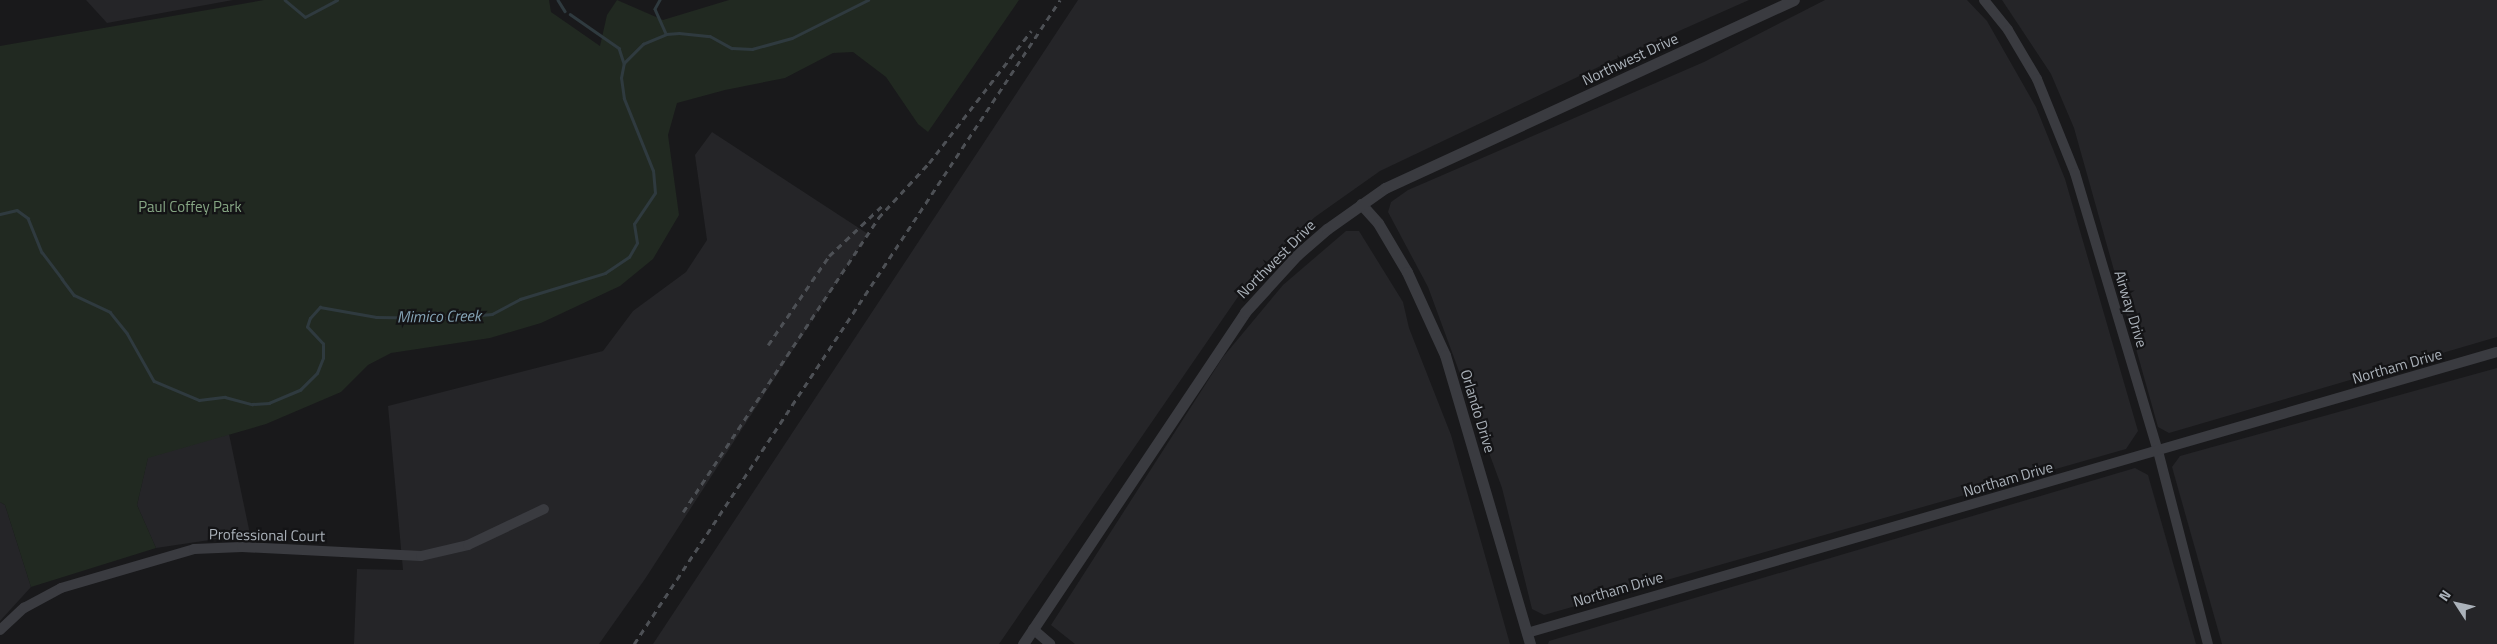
<!DOCTYPE html>
<style>
body{margin:0}
#map{position:relative;width:2497px;height:644px;overflow:hidden;background:#19191b;font-family:"Titillium Web",sans-serif}
div>[style]{position:absolute}
[style*='--x']{left:calc(var(--x)*1px);top:calc(var(--y)*1px);width:calc(var(--w)*1px);rotate:calc(var(--a)*1deg)}
.built>*{inset:0;background:#252528}
.green>*{inset:0;background:#212921}
.stream>*{height:2.5px;margin:-1.25px;padding:0 1.25px;transform-origin:1.25px;border-radius:1.25px;background:#2f3a3f}
.minor>*{height:10px;margin:-5px;padding:0 5px;transform-origin:5px;border-radius:5px;background:#3a3b40}
.tertiary>*{height:11px;margin:-5.5px;padding:0 5.5px;transform-origin:5.5px;border-radius:5.5px;background:#3a3b40}
.rail>*{height:2.5px;margin-top:-1.25px;transform-origin:0;background:repeating-linear-gradient(90deg,#4d5055 0 6px,transparent 0 11px)}
span{translate:-50% -50%;white-space:nowrap;text-align:center;line-height:1.15;-webkit-text-stroke:4.5px #141416;paint-order:stroke}
.street-label{font-size:15px;color:#abb2ba}
.park-label{font-size:15px;color:#85a583}
.water-label{font-size:16px;color:#84a3b4;font-style:italic}
.north{position:absolute;left:2432px;top:579px;width:50px;height:50px;-webkit-text-stroke:4px #141416;paint-order:stroke;rotate:305deg;font-size:14px;font-weight:700;line-height:20px;text-align:center;color:#abb2ba}
.north::after{content:'';display:block;margin:auto;width:18px;height:22px;background:#abb2ba;clip-path:polygon(50% 0,100% 100%,50% 72%,0 100%)}
</style>
<div id="map">
<div class="built">
<div style="clip-path:polygon(86px 0,233px 0,107px 23px)"></div>
<div style="clip-path:polygon(1078px 0,1749px 0,1609px 62px,1380px 171px,1315px 217px,1253px 275px,999px 644px,653px 644px)"></div>
<div style="clip-path:polygon(1825px 0,1967px 0,1987px 21px,2036px 107px,2065px 179px,2138px 431px,2126px 449px,1544px 615px,1532px 609px,1502px 488px,1428px 287px,1388px 212px,1391px 202px,1408px 190px,1704px 62px)"></div>
<div style="clip-path:polygon(2002px 0,2497px 0,2497px 337px,2169px 433px,2158px 427px,2074px 128px,2051px 74px)"></div>
<div style="clip-path:polygon(712px 132px,868px 234px,645px 579px,599px 644px,354px 644px,357px 569px,403px 570px,388px 406px,603px 351px,633px 311px,686px 272px,707px 240px,695px 155px)"></div>
<div style="clip-path:polygon(1346px 231px,1359px 231px,1403px 302px,1409px 328px,1451px 435px,1510px 644px,1075px 644px,1051px 625px,1223px 357px,1283px 285px)"></div>
<div style="clip-path:polygon(2497px 368px,2497px 644px,2222px 644px,2172px 467px,2180px 456px)"></div>
<div style="clip-path:polygon(229px 434px,250px 534px,156px 548px,137px 505px,148px 457px)"></div>
<div style="clip-path:polygon(2135px 468px,2148px 475px,2196px 644px,1548px 644px,1549px 641px)"></div>
<div style="clip-path:polygon(0 502px,5px 505px,31px 587px,0 621px)"></div>
</div>
<div class="green">
<div style="clip-path:polygon(264px 0,549px 0,551px 12px,600px 46px,607px 15px,617px 0,663px 20px,729px 0,1019px 0,928px 132px,918px 124px,886px 77px,853px 52px,833px 53px,785px 78px,725px 90px,677px 103px,668px 135px,679px 215px,653px 259px,620px 286px,541px 323px,490px 338px,391px 353px,368px 365px,341px 392px,266px 424px,148px 458px,137px 505px,156px 548px,31px 587px,5px 505px,0 502px,0 46px)"></div>
</div>
<div class="stream">
<div style="--x:285;--y:0;--w:26;--a:40"></div>
<div style="--x:305;--y:17;--w:36;--a:-28"></div>
<div style="--x:558;--y:0;--w:13;--a:58"></div>
<div style="--x:660;--y:0;--w:10;--a:119"></div>
<div style="--x:655;--y:9;--w:27;--a:66"></div>
<div style="--x:570;--y:14;--w:60;--a:34.8"></div>
<div style="--x:619;--y:48;--w:16;--a:72"></div>
<div style="--x:0;--y:214;--w:17;--a:-13"></div>
<div style="--x:17;--y:210;--w:14;--a:36"></div>
<div style="--x:28;--y:218;--w:37;--a:68"></div>
<div style="--x:42;--y:252;--w:34;--a:53"></div>
<div style="--x:62;--y:279;--w:20;--a:53"></div>
<div style="--x:74;--y:295;--w:40;--a:25"></div>
<div style="--x:110;--y:312;--w:27;--a:51"></div>
<div style="--x:127;--y:333;--w:55;--a:60.6"></div>
<div style="--x:154;--y:381;--w:49;--a:22.9"></div>
<div style="--x:199;--y:400;--w:26;--a:-7"></div>
<div style="--x:225;--y:397;--w:28;--a:15"></div>
<div style="--x:252;--y:404;--w:17;--a:-3"></div>
<div style="--x:269;--y:403;--w:34;--a:-23"></div>
<div style="--x:300;--y:390;--w:24;--a:-45"></div>
<div style="--x:317;--y:373;--w:16;--a:-68"></div>
<div style="--x:323;--y:358;--w:14;--a:-90"></div>
<div style="--x:323;--y:344;--w:23;--a:-133"></div>
<div style="--x:307;--y:327;--w:9;--a:-72"></div>
<div style="--x:310;--y:318;--w:15;--a:-48"></div>
<div style="--x:320;--y:307;--w:57;--a:10.1"></div>
<div style="--x:376;--y:317;--w:70;--a:0.8"></div>
<div style="--x:446;--y:318;--w:46;--a:-5"></div>
<div style="--x:492;--y:314;--w:32;--a:-28"></div>
<div style="--x:520;--y:299;--w:89;--a:-17"></div>
<div style="--x:605;--y:273;--w:29;--a:-34"></div>
<div style="--x:629;--y:257;--w:16;--a:-60"></div>
<div style="--x:637;--y:243;--w:19;--a:-99"></div>
<div style="--x:634;--y:224;--w:37;--a:-56"></div>
<div style="--x:655;--y:193;--w:22;--a:-95"></div>
<div style="--x:653;--y:171;--w:78;--a:-111.9"></div>
<div style="--x:624;--y:99;--w:21;--a:-98"></div>
<div style="--x:621;--y:78;--w:15;--a:-79"></div>
<div style="--x:624;--y:63;--w:27;--a:-45"></div>
<div style="--x:643;--y:44;--w:25;--a:-23"></div>
<div style="--x:666;--y:34;--w:13;--a:-4"></div>
<div style="--x:679;--y:33;--w:31;--a:6"></div>
<div style="--x:710;--y:36;--w:25;--a:29"></div>
<div style="--x:732;--y:48;--w:20;--a:3"></div>
<div style="--x:752;--y:49;--w:41;--a:-15.4"></div>
<div style="--x:792;--y:38;--w:85;--a:-26.6"></div>
</div>
<div class="minor">
<div style="--x:1984;--y:0;--w:38;--a:51"></div>
<div style="--x:2008;--y:30;--w:57;--a:59.4"></div>
<div style="--x:2037;--y:79;--w:101;--a:68"></div>
<div style="--x:2075;--y:173;--w:290;--a:73.4"></div>
<div style="--x:2158;--y:451;--w:199;--a:75.5"></div>
<div style="--x:1033;--y:629;--w:23;--a:41"></div>
<div style="--x:0;--y:630;--w:33;--a:-43"></div>
<div style="--x:24;--y:608;--w:42;--a:-28.4"></div>
<div style="--x:61;--y:588;--w:139;--a:-16.3"></div>
<div style="--x:194;--y:549;--w:48;--a:-2.4"></div>
<div style="--x:242;--y:547;--w:179;--a:2.9"></div>
<div style="--x:421;--y:556;--w:48;--a:-13.2"></div>
<div style="--x:468;--y:545;--w:84;--a:-25.3"></div>
<div style="--x:1527;--y:633;--w:1010;--a:-16.16"></div>
</div>
<div class="tertiary">
<div style="--x:1361;--y:204;--w:25;--a:48"></div>
<div style="--x:1378;--y:223;--w:57;--a:59.4"></div>
<div style="--x:1407;--y:272;--w:91;--a:65.4"></div>
<div style="--x:1445;--y:355;--w:301;--a:73.6"></div>
<div style="--x:1023;--y:644;--w:399;--a:-56.2"></div>
<div style="--x:1245;--y:312;--w:77;--a:-47.6"></div>
<div style="--x:1297;--y:255;--w:40;--a:-41"></div>
<div style="--x:1327;--y:229;--w:71;--a:-35.3"></div>
<div style="--x:1385;--y:188;--w:450;--a:-24.7"></div>
</div>
<div class="rail">
<div style="--x:768;--y:345;--w:108;--a:-55.6"></div>
<div style="--x:829;--y:256;--w:74;--a:-43.4"></div>
<div style="--x:683;--y:512;--w:353;--a:-56.4"></div>
<div style="--x:878;--y:218;--w:75;--a:-47.2"></div>
<div style="--x:929;--y:163;--w:167;--a:-52.3"></div>
<div style="--x:634;--y:644;--w:772;--a:-56.52"></div>
</div>
<div class="street-label">
<span style="left:1630px;top:59px;rotate:-25deg">Northwest Drive</span>
<span style="left:1276px;top:259px;rotate:-45deg">Northwest Drive</span>
<span style="left:2131px;top:309px;rotate:73deg">Airway Drive</span>
<span style="left:2397px;top:366px;rotate:-16deg">Northam Drive</span>
<span style="left:1478px;top:411px;rotate:73deg">Orlando Drive</span>
<span style="left:2008px;top:479px;rotate:-16deg">Northam Drive</span>
<span style="left:267px;top:535px;rotate:1deg">Professional Court</span>
<span style="left:1618px;top:589px;rotate:-16deg">Northam Drive</span>
</div>
<div class="park-label">
<span style="left:190px;top:207px">Paul Coffey Park</span>
</div>
<div class="water-label">
<span style="left:439px;top:316px;rotate:-1deg">Mimico Creek</span>
</div>
<div class="north">N</div>
</div>
